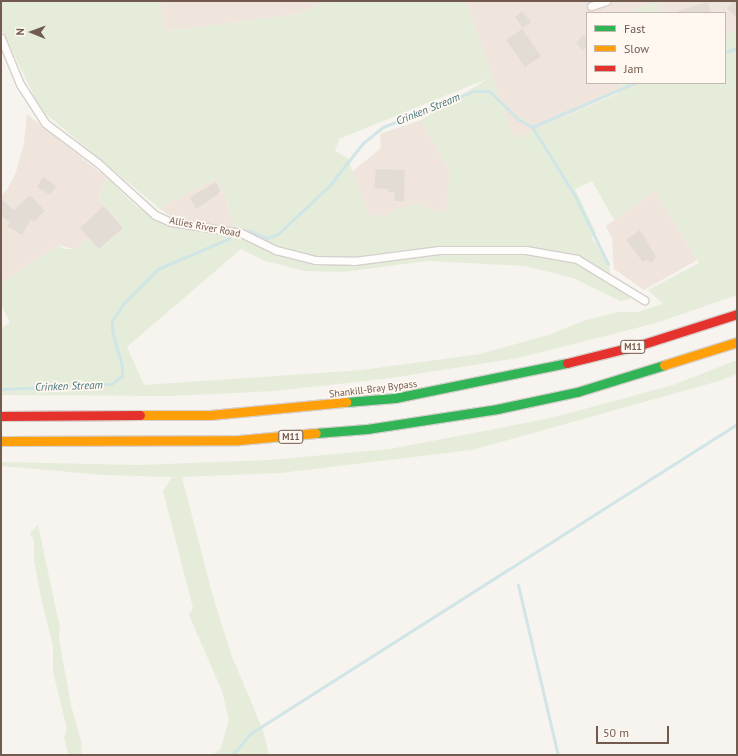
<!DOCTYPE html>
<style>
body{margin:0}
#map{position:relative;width:738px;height:756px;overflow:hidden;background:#f7f3ee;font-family:"PT Sans",sans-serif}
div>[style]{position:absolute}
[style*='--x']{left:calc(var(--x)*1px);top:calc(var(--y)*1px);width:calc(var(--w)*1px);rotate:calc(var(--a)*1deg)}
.residential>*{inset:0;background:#efe5dc}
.green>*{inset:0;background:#e5edda}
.stream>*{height:3px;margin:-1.5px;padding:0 1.5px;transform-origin:1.5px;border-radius:1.5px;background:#d0e5e6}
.building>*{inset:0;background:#e3dcd5}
.roads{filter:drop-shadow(1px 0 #d6d0cc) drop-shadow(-1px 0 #d6d0cc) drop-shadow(0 1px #d6d0cc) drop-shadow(0 -1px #d6d0cc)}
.street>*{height:7px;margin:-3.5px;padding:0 3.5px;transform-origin:3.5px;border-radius:3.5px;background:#fefdfc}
.fast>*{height:9px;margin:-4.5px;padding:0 4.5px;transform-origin:4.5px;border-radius:4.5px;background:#30b455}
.slow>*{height:9px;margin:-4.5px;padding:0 4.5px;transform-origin:4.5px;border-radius:4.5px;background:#ff9f0a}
.jam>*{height:9px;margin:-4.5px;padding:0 4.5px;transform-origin:4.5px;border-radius:4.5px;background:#e5322d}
span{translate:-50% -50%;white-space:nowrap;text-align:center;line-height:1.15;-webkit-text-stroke:3.5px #fef8f0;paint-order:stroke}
.shield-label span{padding:1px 3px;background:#fef8f0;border:1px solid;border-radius:3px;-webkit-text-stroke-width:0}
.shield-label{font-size:9px;color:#735a4f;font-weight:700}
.street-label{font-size:10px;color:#735a4f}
.water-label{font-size:11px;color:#47777e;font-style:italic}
.frame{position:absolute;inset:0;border:2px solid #735a4f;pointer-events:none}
.legend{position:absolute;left:586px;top:12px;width:140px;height:72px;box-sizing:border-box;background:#fef8f0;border:1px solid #c6b9b0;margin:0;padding:5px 7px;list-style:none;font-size:12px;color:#735a4f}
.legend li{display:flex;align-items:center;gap:8px;height:20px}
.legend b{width:20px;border:1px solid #c6b9b0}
.north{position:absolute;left:12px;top:12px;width:40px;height:40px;-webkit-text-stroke:3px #fef8f0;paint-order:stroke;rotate:271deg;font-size:11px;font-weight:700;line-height:16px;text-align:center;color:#735a4f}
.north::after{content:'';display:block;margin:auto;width:14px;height:18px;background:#735a4f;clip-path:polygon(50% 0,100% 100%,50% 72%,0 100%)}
.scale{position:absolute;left:596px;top:726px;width:73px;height:18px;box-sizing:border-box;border:2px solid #735a4f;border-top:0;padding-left:5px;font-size:12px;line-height:14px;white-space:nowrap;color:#735a4f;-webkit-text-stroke:3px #fef8f0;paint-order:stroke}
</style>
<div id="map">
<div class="residential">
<div style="clip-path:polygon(160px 1px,327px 1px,300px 14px,163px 32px)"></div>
<div style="clip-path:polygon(466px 1px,737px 1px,737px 53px,725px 57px,725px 13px,587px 13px,587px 83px,648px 83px,614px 94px,514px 140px)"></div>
<div style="clip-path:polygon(27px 114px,107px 178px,98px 197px,124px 228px,99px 250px,89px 239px,74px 249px,59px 245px,1px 284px,1px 195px,7px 190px,16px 172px,24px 143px)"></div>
<div style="clip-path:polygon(421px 120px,450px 171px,444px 238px,382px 245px,348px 175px,381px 148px,380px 134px)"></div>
<div style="clip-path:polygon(217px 178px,227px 201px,234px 228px,174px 219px,159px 208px)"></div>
<div style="clip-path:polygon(655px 190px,697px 260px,644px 290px,614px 269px,612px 239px,606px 226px)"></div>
</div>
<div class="green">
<div style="clip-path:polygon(evenodd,1px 1px,160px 1px,164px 32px,300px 14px,327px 1px,466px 1px,514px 139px,619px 93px,617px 83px,725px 83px,725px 36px,737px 28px,737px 295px,656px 323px,518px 358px,391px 378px,276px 391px,169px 396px,1px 395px,1px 328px,10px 323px,1px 304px,1px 284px,59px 245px,64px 249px,74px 249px,89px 239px,99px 250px,124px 228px,98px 197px,107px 178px,136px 206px,159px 222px,185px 230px,219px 233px,243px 240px,251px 235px,234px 228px,227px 201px,217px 178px,159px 208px,41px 110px,1px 28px,1px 1px,489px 78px,421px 120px,450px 171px,446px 214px,417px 204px,400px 208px,385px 216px,368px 215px,348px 158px,335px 151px,339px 139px,489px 78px,1px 1px,592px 181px,614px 220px,655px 190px,699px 263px,648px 290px,663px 304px,638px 312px,618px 312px,583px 321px,548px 335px,480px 354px,362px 370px,144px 385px,127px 347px,241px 249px,265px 261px,305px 271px,343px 272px,428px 261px,525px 266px,573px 278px,620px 301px,630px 299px,631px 293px,609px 280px,610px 271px,607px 260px,591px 237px,596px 233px,575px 189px,592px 181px)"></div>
<div style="clip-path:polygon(656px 2px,659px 13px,635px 13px,634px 9px)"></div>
<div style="clip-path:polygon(737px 360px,737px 374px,719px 381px,472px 450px,280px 473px,182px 477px,212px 593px,231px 654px,263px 730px,269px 755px,212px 755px,220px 750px,229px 720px,222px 691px,189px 615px,193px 608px,163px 491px,172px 477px,105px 475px,1px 466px,1px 462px,139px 465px,269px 460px,390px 449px,551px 418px,673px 385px)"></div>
<div style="clip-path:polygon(38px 525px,60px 628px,59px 639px,71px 705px,81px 741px,82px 755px,68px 755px,64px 737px,67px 729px,53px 672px,53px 646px,41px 598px,34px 560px,34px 541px,30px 533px)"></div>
</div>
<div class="stream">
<div style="--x:725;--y:52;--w:13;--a:-18"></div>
<div style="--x:532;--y:127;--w:79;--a:57.9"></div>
<div style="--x:574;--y:194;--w:78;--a:64.1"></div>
<div style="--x:248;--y:230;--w:21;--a:23"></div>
<div style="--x:267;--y:238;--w:12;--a:-20"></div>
<div style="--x:278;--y:234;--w:70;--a:-43.3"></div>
<div style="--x:329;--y:186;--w:55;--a:-51.7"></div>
<div style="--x:363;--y:143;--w:26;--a:-39"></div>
<div style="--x:383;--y:127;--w:98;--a:-21.6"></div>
<div style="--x:474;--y:91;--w:15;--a:0"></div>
<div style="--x:489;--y:91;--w:40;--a:44"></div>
<div style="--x:518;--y:119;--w:16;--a:30"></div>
<div style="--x:532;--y:127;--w:111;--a:-23.3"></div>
<div style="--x:1;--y:389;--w:110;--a:-2.6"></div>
<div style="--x:111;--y:384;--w:14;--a:-36"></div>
<div style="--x:122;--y:376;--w:10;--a:-90"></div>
<div style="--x:122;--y:366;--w:36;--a:-106"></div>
<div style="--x:112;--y:331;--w:10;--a:-90"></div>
<div style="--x:112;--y:321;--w:20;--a:-57"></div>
<div style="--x:123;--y:304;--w:49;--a:-45"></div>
<div style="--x:158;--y:269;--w:78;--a:-23.3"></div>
<div style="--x:518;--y:585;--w:175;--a:76.8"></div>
<div style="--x:232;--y:755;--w:29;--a:-49"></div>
<div style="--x:251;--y:733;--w:576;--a:-32.45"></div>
</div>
<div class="building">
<div style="clip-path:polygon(734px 1px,737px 1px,737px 19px,727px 8px)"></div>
<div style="clip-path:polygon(708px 2px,711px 13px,679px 13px,678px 11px)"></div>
<div style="clip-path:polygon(522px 11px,531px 22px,523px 28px,515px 17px)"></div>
<div style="clip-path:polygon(522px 29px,541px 56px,525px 67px,506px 40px)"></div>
<div style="clip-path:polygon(583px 35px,587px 39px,587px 46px,583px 50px,576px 43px)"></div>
<div style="clip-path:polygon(376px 169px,405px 170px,404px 201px,394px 201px,395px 192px,388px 192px,389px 189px,374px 188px)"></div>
<div style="clip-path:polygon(43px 177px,56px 186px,50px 195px,37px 187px)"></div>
<div style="clip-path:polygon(216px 182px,220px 190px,218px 194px,196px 209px,190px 197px)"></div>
<div style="clip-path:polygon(30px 195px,45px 211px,34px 222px,31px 219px,22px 235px,7px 226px,10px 222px,1px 216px,1px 199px,14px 210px)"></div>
<div style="clip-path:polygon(104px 206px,123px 228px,99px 249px,80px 228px)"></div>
<div style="clip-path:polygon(640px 230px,656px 256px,652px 263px,646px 260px,643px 262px,626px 240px)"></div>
</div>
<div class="roads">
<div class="street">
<div style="--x:591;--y:6;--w:16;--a:-18"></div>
<div style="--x:1;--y:38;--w:50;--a:67.6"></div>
<div style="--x:20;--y:84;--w:46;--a:57.3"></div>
<div style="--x:45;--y:123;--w:66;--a:37"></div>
<div style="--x:98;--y:163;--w:77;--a:42.4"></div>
<div style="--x:155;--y:215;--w:17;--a:24"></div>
<div style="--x:171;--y:222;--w:71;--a:8.9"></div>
<div style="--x:241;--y:233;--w:39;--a:26"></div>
<div style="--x:276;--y:250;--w:40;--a:14.4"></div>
<div style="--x:315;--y:260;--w:39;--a:1"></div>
<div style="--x:354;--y:261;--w:86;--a:-7.4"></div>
<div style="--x:439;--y:250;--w:87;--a:0"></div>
<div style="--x:526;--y:250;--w:52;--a:10"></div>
<div style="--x:577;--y:259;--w:79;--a:31.5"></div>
</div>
<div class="fast">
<div style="--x:346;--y:402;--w:49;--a:-4.7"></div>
<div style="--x:395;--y:398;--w:176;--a:-11.5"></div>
<div style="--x:316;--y:433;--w:51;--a:-4.5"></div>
<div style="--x:367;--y:429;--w:132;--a:-8.7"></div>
<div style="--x:497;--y:409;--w:82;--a:-12"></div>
<div style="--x:577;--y:392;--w:91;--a:-17.2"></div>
</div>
<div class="slow">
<div style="--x:664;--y:365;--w:77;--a:-17.5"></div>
<div style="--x:140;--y:415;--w:70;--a:0"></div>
<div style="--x:210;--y:415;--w:137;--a:-5.5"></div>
<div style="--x:1;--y:441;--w:238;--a:-0.2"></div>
<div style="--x:239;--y:440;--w:77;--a:-5.2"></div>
</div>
<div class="jam">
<div style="--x:567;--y:363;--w:75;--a:-13.9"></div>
<div style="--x:640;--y:345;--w:102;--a:-17.7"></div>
<div style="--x:1;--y:416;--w:139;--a:-0.4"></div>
</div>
</div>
<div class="shield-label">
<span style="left:633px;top:347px">M11</span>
<span style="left:291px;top:437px">M11</span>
</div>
<div class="street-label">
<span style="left:205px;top:227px;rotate:11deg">Allies River Road</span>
<span style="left:373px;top:389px;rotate:-7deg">Shankill-Bray Bypass</span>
</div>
<div class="water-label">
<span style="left:428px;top:109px;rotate:-22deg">Crinken Stream</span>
<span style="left:69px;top:386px;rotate:-2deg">Crinken Stream</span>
</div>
<div class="frame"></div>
<ul class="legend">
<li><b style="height:5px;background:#30b455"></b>Fast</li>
<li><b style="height:5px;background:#ff9f0a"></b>Slow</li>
<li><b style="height:5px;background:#e5322d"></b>Jam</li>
</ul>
<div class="north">N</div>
<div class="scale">50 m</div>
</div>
